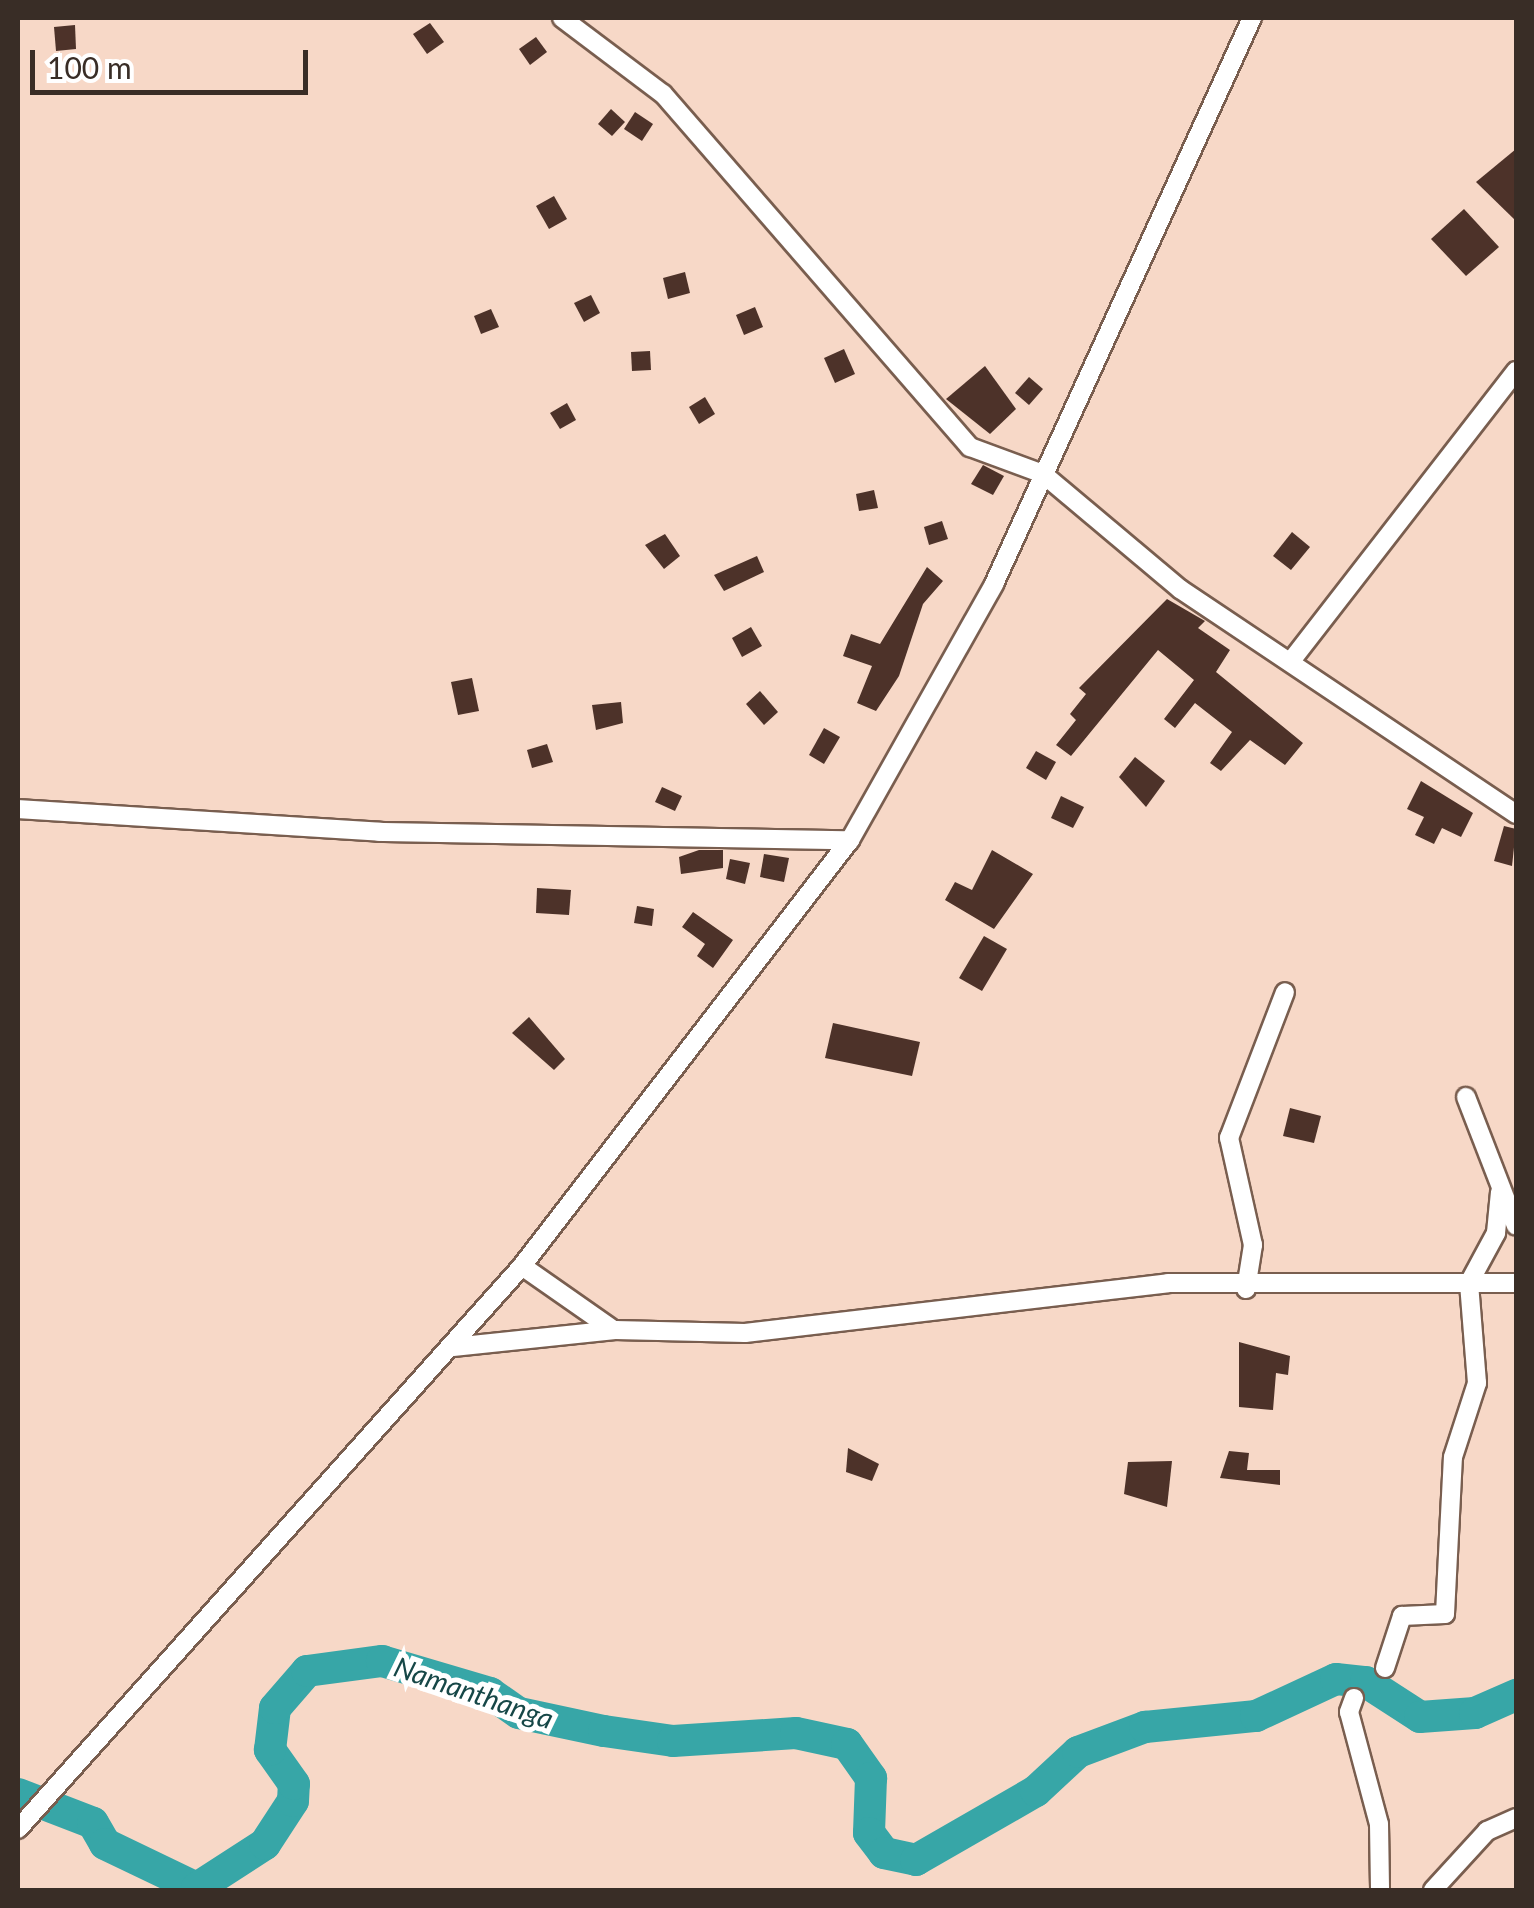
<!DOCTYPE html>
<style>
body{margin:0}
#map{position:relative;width:1534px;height:1908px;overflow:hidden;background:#f7d8c7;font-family:Lato,sans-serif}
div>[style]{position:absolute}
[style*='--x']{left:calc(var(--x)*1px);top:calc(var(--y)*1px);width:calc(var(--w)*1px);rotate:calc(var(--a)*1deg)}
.river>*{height:32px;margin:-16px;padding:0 16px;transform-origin:16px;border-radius:16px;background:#37a6a7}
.building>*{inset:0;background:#4d3229}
.roads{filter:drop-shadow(2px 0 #795e4f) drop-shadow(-2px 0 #795e4f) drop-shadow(0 2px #795e4f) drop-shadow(0 -2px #795e4f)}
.minor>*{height:18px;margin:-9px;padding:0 9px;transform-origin:9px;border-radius:9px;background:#fff}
span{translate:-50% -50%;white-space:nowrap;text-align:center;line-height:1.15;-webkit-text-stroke:10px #fff;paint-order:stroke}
.water-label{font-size:28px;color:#164747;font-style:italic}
.frame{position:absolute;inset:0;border:20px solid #392d26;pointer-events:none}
.scale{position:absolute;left:30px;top:50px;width:278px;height:45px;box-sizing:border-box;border:5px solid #392d26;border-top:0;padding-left:12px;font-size:30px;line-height:35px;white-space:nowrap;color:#392d26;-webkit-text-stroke:8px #fff;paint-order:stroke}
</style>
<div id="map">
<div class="river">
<div style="--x:18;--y:1794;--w:80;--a:21.1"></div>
<div style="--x:93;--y:1823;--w:24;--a:60"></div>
<div style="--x:105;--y:1844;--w:102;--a:25.6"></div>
<div style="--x:197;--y:1888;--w:81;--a:-32.9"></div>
<div style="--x:265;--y:1844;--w:51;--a:-56.9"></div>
<div style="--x:293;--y:1801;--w:17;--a:-87"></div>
<div style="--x:294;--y:1784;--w:42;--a:-125.2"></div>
<div style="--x:270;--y:1750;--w:42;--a:-83.2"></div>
<div style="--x:275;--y:1708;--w:49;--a:-49.1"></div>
<div style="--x:307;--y:1671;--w:76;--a:-7.6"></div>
<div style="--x:382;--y:1661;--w:113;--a:16.5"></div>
<div style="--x:490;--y:1693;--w:35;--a:35"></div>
<div style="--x:519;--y:1713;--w:87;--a:12"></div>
<div style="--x:604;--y:1731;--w:70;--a:8.2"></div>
<div style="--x:673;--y:1741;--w:123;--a:-3.7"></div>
<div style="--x:796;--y:1733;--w:52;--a:12.2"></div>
<div style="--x:847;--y:1744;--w:42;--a:54.8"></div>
<div style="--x:871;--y:1778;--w:55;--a:92.1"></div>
<div style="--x:869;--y:1833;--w:25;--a:53"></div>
<div style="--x:884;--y:1853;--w:33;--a:12"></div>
<div style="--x:916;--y:1860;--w:138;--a:-29.9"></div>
<div style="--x:1036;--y:1791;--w:57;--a:-42.9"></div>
<div style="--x:1078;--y:1752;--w:72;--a:-20.5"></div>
<div style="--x:1145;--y:1727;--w:112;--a:-5.7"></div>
<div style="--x:1256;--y:1716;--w:88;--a:-24.8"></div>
<div style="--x:1336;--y:1679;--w:30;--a:6"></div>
<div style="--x:1366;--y:1682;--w:64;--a:32.9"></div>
<div style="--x:1420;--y:1717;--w:55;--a:-4.2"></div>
<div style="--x:1475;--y:1713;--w:45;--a:-23.7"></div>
</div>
<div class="building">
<div style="clip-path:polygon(430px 23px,444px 42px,427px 54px,413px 34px)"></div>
<div style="clip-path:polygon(75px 25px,76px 49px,56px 51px,54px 27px)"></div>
<div style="clip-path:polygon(536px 37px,547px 52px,530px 65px,519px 49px)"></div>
<div style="clip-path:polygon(611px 109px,625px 122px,612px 136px,598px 124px)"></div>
<div style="clip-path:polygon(635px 112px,653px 124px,642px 141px,624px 129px)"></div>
<div style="clip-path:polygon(1516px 149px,1516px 221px,1476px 182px)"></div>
<div style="clip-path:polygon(554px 196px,567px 219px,549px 229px,536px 206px)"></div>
<div style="clip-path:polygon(1464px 209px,1499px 247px,1466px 276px,1431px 239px)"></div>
<div style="clip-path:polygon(685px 272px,690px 293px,668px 299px,663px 278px)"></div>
<div style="clip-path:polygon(591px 295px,600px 313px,584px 322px,574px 303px)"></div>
<div style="clip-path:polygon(755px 307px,763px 327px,744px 335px,736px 315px)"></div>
<div style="clip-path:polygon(491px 309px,499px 327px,481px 334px,474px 316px)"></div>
<div style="clip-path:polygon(844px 349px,855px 374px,835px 383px,824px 358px)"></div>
<div style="clip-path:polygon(650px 351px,651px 370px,632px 371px,631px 352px)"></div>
<div style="clip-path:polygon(985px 366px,1016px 409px,990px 434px,946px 399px)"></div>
<div style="clip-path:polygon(1029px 377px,1043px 389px,1029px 405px,1015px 393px)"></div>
<div style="clip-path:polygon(705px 397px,715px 414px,699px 424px,689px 407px)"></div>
<div style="clip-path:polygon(567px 403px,576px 420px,560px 429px,550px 413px)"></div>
<div style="clip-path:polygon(983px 465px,1004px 476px,993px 495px,971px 484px)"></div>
<div style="clip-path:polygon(874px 490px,878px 508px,859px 511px,856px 494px)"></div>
<div style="clip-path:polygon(942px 521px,948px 539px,929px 545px,924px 527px)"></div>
<div style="clip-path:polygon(1292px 532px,1310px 547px,1291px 570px,1273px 556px)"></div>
<div style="clip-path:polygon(665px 534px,680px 556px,664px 569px,645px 545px)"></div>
<div style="clip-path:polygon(757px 556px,764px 572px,724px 591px,714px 575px)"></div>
<div style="clip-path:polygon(927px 567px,943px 581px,923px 604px,899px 676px,876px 711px,857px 703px,872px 666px,843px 656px,851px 634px,880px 644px)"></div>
<div style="clip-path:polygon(1167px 599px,1205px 621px,1198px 628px,1230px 650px,1216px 672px,1303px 743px,1285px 765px,1250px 740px,1221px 771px,1210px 763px,1232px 732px,1195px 703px,1175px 728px,1164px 719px,1194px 680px,1158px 650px,1071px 756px,1056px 745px,1076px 720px,1070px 714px,1086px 694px,1079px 688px)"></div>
<div style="clip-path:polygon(751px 627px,762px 646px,742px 657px,732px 638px)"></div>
<div style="clip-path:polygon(472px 678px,479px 711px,458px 715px,451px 682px)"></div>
<div style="clip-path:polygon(760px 691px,778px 712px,764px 725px,746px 704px)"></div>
<div style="clip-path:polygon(621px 702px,623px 723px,596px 730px,592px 705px)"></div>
<div style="clip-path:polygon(824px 728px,840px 737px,824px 764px,809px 755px)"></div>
<div style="clip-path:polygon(547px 744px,553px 762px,532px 768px,527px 750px)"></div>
<div style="clip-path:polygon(1036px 751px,1056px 762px,1046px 780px,1026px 768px)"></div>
<div style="clip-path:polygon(1135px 757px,1165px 781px,1146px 807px,1119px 777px)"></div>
<div style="clip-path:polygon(1421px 781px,1473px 813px,1461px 837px,1442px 828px,1434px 844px,1415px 835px,1424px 817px,1407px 809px)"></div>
<div style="clip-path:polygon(662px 787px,682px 796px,675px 811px,655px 802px)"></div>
<div style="clip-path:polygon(1061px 796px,1084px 807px,1073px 828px,1051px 818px)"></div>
<div style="clip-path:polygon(1504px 826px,1516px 829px,1512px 866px,1494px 861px)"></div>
<div style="clip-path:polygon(699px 850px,723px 850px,723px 868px,681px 874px,679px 857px)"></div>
<div style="clip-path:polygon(992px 850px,1033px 874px,994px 929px,945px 900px,955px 882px,972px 890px)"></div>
<div style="clip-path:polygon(764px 854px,789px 858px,784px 882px,760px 877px)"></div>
<div style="clip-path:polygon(730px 859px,750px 863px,745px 884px,726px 879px)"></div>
<div style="clip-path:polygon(537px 888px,571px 890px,569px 915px,536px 913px)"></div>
<div style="clip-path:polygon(637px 906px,654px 909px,652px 926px,634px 923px)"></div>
<div style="clip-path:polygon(693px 912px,733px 940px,713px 968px,697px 956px,705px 944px,682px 927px)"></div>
<div style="clip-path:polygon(984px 936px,1007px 949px,982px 991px,959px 978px)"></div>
<div style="clip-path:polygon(529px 1017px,565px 1059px,554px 1070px,512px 1033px)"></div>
<div style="clip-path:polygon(833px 1023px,920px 1042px,912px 1076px,825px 1058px)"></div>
<div style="clip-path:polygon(1290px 1108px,1321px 1116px,1314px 1143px,1283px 1136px)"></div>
<div style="clip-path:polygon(1239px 1342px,1290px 1356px,1288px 1375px,1276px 1373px,1273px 1410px,1239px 1407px)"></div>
<div style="clip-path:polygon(848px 1448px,879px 1464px,872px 1481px,846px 1472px)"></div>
<div style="clip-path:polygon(1229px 1451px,1249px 1453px,1247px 1470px,1280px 1470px,1280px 1485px,1220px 1478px)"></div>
<div style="clip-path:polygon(1172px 1461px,1167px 1507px,1124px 1494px,1128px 1462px)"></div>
</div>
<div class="roads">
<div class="minor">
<div style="--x:562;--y:18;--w:126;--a:37"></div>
<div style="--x:663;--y:94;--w:468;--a:49"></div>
<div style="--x:970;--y:447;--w:78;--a:20.3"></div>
<div style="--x:1043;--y:474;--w:179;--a:40"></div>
<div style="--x:1180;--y:589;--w:404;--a:33.8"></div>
<div style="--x:1291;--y:661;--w:367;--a:-52.2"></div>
<div style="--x:18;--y:809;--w:362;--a:3.6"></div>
<div style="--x:379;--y:832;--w:471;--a:1"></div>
<div style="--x:1466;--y:1097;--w:138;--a:68.8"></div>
<div style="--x:522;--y:1266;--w:108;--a:34.9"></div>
<div style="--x:1246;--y:1289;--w:45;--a:-81"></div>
<div style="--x:1253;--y:1245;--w:110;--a:-102.6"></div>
<div style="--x:1229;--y:1138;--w:156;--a:-69"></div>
<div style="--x:453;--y:1347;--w:163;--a:-6"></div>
<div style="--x:615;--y:1330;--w:130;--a:1.3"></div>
<div style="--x:745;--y:1333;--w:426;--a:-6.7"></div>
<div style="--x:1168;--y:1283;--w:348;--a:0"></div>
<div style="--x:1385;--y:1668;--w:55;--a:-71.9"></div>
<div style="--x:1402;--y:1616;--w:43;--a:-2.7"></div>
<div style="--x:1445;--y:1614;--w:157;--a:-87.1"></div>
<div style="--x:1453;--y:1457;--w:78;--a:-72"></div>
<div style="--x:1477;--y:1383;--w:100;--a:-94.6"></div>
<div style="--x:1469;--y:1283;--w:57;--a:-61.6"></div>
<div style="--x:1496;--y:1233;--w:41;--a:-84.4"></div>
<div style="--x:1354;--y:1698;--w:15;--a:110"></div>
<div style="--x:1349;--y:1712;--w:116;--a:75"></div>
<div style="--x:1379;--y:1824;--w:66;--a:89.1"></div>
<div style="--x:18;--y:1829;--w:756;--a:-48.16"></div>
<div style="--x:522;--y:1266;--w:538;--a:-52.41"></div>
<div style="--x:850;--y:840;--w:294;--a:-60.6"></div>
<div style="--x:994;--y:584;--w:622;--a:-65.5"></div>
<div style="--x:1433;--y:1890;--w:80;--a:-47.5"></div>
<div style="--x:1487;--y:1831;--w:32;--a:-24"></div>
</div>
</div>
<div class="water-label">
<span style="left:474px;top:1692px;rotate:19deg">Namanthanga</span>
</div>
<div class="frame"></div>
<div class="scale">100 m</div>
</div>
